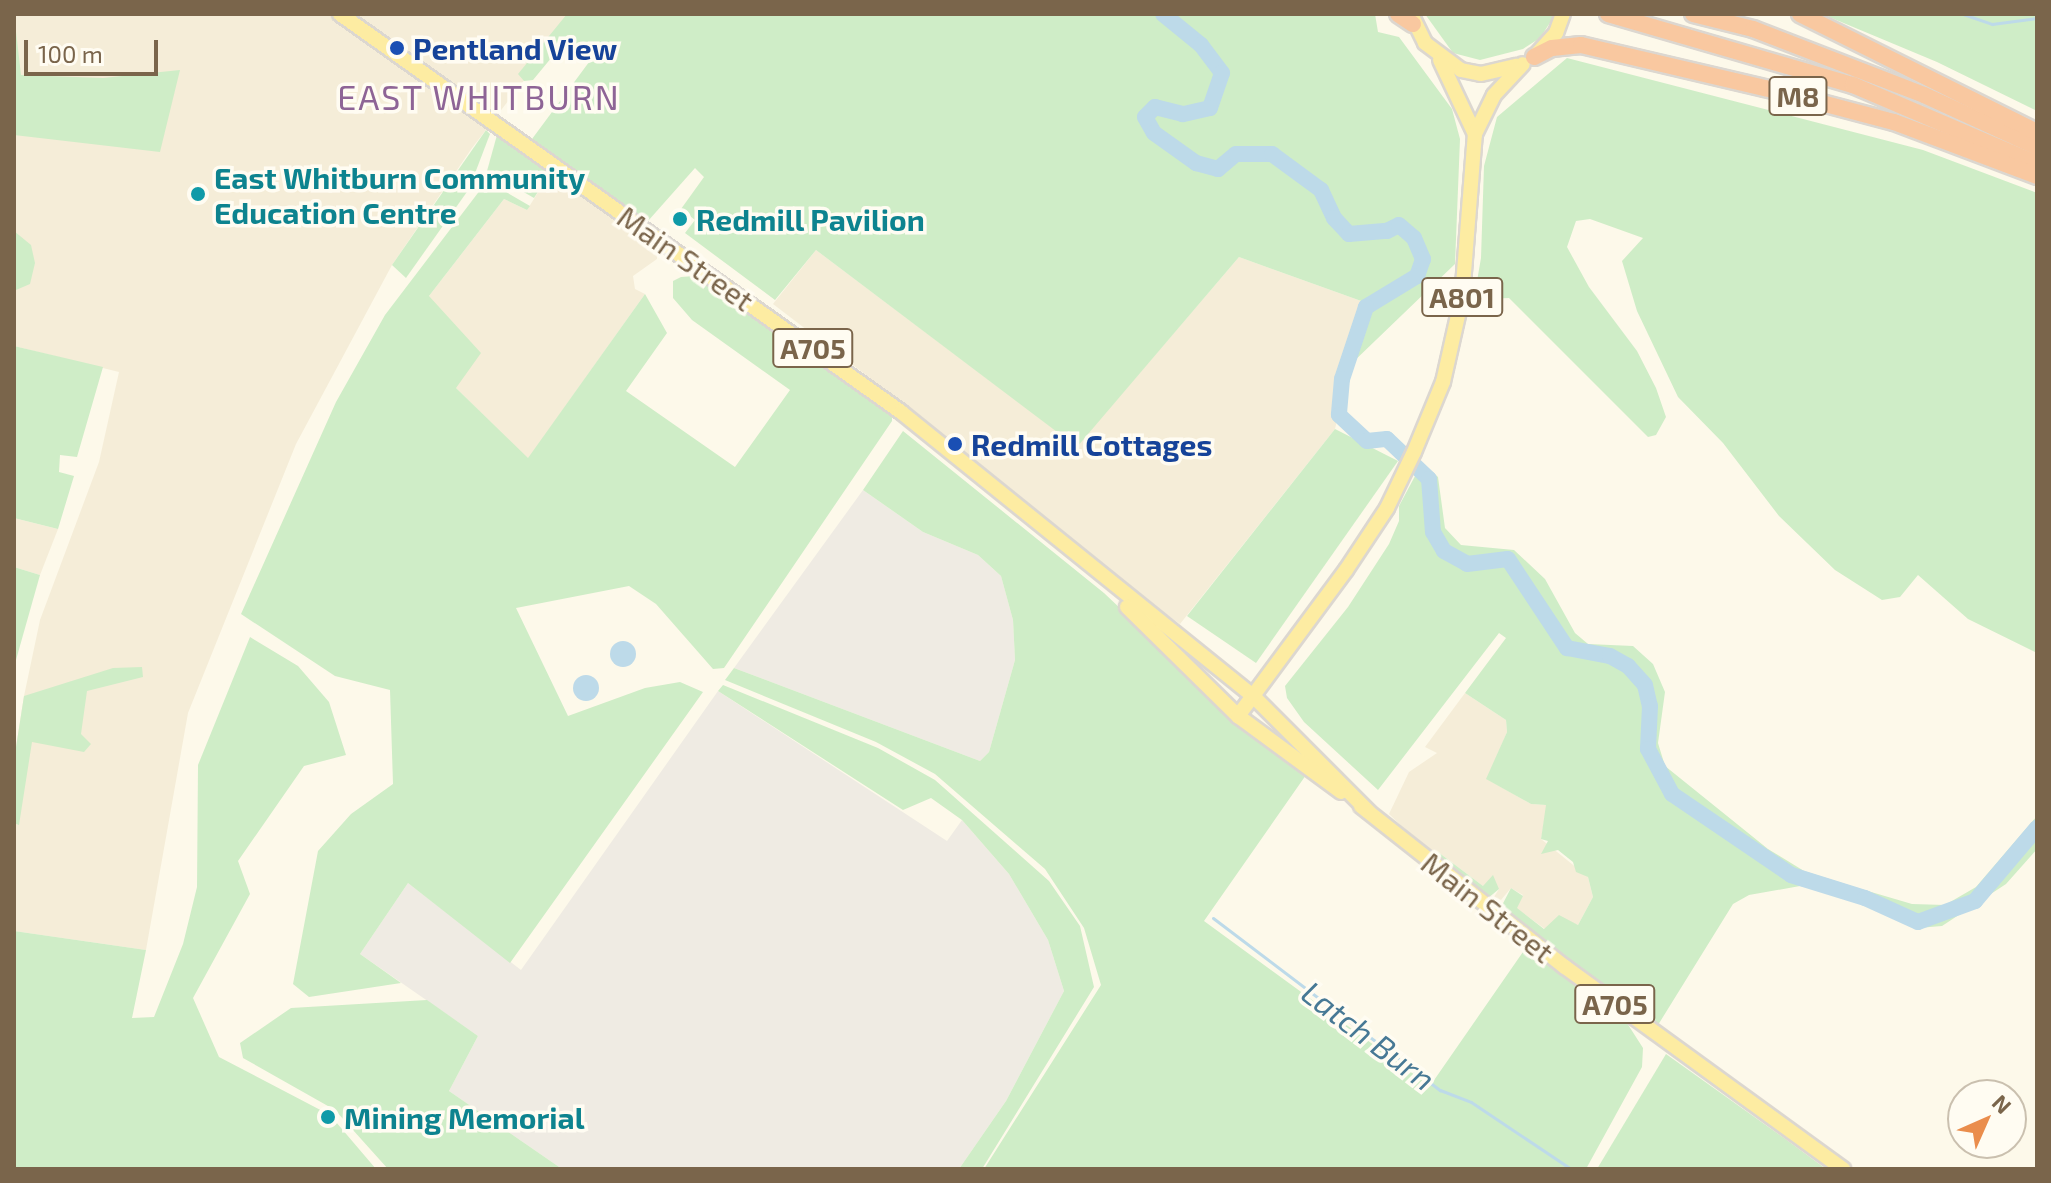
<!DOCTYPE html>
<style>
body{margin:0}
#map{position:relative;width:2051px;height:1183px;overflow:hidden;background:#fdf9ea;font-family:"Exo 2",sans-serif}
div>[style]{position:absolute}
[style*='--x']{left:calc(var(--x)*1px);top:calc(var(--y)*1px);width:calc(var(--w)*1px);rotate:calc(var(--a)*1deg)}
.residential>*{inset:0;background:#f5edd8}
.industrial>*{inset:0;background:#efebe3}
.green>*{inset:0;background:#cfedc7}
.water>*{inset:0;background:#bddae9}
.round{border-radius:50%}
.stream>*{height:3px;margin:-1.5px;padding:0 1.5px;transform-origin:1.5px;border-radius:1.5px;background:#bddae9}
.river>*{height:16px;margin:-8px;padding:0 8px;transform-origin:8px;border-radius:8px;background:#bddae9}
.roads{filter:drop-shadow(2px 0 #dcd7d0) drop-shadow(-2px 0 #dcd7d0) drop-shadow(0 2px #dcd7d0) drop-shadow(0 -2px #dcd7d0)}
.major>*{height:14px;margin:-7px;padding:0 7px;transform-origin:7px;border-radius:7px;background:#fdeca2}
.highway>*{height:16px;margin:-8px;padding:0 8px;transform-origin:8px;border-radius:8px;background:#f9c8a0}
.dots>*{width:22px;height:22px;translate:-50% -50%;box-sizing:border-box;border:4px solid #fffcf2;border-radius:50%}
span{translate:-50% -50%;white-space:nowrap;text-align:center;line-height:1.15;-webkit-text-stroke:7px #fffcf2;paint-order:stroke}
.shield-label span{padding:2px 6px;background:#fffcf2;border:2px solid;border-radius:6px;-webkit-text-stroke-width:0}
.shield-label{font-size:28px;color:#7a654b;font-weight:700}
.transit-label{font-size:30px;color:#164399;font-weight:700}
.left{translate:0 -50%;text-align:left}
.culture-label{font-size:30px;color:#0d838f;font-weight:700}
.street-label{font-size:30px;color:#7a654b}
.water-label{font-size:32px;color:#477995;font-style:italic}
.quarter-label{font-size:34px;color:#8e6496;letter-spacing:2px}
.frame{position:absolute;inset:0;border:16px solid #7a654b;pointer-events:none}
.north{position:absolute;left:1947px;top:1079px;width:80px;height:80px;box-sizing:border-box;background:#fffcf2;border:2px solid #cac0af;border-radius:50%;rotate:45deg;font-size:22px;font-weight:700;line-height:32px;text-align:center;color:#7a654b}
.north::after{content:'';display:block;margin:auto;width:28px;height:36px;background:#ea8d4c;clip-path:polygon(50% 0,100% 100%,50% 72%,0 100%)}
.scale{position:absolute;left:24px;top:40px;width:134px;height:36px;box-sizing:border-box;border:4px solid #7a654b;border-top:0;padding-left:10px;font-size:24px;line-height:28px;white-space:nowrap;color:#7a654b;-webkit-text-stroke:6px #fffcf2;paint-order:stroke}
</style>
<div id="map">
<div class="residential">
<div style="clip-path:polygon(14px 14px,575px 14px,472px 148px,392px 265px,296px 444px,188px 713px,146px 950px,14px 931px,14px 760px,24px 696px,40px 620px,99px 462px,119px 372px,14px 346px)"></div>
<div style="clip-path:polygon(550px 173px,657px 249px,657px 259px,633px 276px,635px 289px,645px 294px,528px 459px,456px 388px,429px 296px,504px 199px,527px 210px)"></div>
<div style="clip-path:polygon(816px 250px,1077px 446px,1239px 257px,1364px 302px,1335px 429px,1180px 624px,1085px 556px,909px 408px,773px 304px)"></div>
<div style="clip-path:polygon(14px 518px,58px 529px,40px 575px,14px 567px)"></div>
<div style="clip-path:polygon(1465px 693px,1506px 720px,1507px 732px,1487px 779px,1531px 804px,1547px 805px,1541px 839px,1588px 877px,1593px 897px,1578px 925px,1565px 920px,1545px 929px,1516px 908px,1523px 895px,1511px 888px,1501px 900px,1494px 897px,1499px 889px,1483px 886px,1438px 852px,1433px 856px,1389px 814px,1409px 772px,1437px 753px,1425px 747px)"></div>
</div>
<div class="industrial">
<div style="clip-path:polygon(863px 490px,923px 532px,978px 555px,1001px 576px,1013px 620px,1015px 660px,989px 752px,980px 761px,734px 668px)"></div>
<div style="clip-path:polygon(718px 691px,947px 841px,962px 820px,1009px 874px,1048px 940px,1064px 991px,1006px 1101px,959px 1169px,562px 1169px,449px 1091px,478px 1036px,360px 954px,408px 883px,521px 970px)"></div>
</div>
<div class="green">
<div style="clip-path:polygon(14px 14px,21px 75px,103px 78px,180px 70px,160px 152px,14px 135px)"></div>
<div style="clip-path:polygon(567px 14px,1375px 14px,1378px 32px,1399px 37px,1452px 109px,1460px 139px,1455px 264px,1350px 365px,1364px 302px,1239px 257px,1077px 447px,816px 250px,775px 300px,685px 233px,695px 220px,681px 209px,704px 177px,695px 168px,648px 221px,532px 139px,595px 54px,566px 40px,533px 80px,524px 81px,518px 74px)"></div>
<div style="clip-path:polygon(1425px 14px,1549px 14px,1555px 15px,1540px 38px,1523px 49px,1480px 60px,1453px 53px)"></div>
<div style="clip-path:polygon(1822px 14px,2037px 14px,2037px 111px,1937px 62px)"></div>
<div style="clip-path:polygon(1567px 58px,1923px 150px,2037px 193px,2037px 653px,1968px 619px,1918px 575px,1900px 597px,1882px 600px,1835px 570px,1779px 516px,1723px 443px,1678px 397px,1637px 311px,1622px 261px,1643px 238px,1590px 219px,1576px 221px,1567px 247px,1589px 287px,1637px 351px,1656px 388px,1666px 417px,1656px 435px,1648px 437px,1509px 298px,1487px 299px,1472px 310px,1481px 258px,1484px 166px,1497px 117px)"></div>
<div style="clip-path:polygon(486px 130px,490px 134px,469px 189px,406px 278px,392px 265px)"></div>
<div style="clip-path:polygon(497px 135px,550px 173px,534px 198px,487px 171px)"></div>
<div style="clip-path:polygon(487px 181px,530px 206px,527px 210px,504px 199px,429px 296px,481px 353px,456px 388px,528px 458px,645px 294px,667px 333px,626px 391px,735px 467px,790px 390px,692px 320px,673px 298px,673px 281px,681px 277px,695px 276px,873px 398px,892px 413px,892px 421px,724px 668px,713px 669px,656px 604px,629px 586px,516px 608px,568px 716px,645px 688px,680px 682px,703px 692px,510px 963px,408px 883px,360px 954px,401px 983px,309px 997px,293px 984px,318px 851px,351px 814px,393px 784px,390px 690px,335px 676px,241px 614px,336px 402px,385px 315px)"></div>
<div style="clip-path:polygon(14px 231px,31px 245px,35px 263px,30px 284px,16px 290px)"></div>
<div style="clip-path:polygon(14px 346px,103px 367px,77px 457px,60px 455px,59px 472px,74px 476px,58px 529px,14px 518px)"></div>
<div style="clip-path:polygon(1335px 429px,1398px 461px,1256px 663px,1187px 616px)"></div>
<div style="clip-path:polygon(903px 431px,1104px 593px,1251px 732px,1306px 775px,1204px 921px,1430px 1086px,1525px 949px,1627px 1023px,1643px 1048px,1642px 1067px,1586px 1169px,984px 1169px,1101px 985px,1084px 928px,1045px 869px,935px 774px,876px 742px,725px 680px,734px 668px,980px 761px,989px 752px,1015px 660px,1013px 620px,1001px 576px,978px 555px,923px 532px,863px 490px)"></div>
<div style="clip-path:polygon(1422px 463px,1438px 477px,1445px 528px,1461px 545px,1514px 550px,1545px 579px,1575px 633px,1588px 644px,1633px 646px,1653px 664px,1665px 692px,1658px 743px,1665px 766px,1768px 849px,1804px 871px,1861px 889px,1912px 904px,1945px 905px,1976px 887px,2037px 816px,2037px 849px,2006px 884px,1942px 926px,1918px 928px,1843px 895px,1800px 886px,1749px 895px,1733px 904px,1658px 1025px,1499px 911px,1511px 888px,1523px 896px,1517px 908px,1544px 929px,1559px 915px,1578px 925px,1593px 897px,1588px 877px,1576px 872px,1573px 862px,1558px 850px,1541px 854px,1548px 841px,1541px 839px,1546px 805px,1531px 804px,1486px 779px,1507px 732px,1506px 720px,1465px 693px,1506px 638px,1499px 633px,1378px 790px,1304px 722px,1287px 698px,1285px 686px,1348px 607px,1389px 544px,1399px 521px,1399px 506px)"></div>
<div style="clip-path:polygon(14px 567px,40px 575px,14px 667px)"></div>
<div style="clip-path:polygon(250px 637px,298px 666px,329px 702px,346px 755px,304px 766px,238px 861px,250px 894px,193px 998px,219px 1057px,330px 1115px,376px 1169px,14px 1169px,14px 931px,146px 950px,132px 1018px,154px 1017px,183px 944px,197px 887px,198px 765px)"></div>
<div style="clip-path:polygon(142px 667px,143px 677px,87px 691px,81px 734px,91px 744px,84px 752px,32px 742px,19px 825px,14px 823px,14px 760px,24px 696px,113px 668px)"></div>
<div style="clip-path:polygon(723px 685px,878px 748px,935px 780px,1049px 881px,1080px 926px,1094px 987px,982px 1169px,959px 1169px,1006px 1101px,1064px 991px,1048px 940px,1009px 874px,962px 820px,931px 798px,903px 810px,718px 691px)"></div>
<div style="clip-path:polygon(1438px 852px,1483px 886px,1493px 875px,1499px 889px,1487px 899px,1433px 856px)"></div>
<div style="clip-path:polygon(427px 1000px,478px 1036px,449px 1091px,562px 1169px,388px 1169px,335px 1110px,243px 1058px,240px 1043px,291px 1008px)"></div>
<div style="clip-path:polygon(1666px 1054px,1784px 1138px,1826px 1169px,1597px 1169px)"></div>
</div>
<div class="water">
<div class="round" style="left:610px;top:641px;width:26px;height:26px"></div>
<div class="round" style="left:573px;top:675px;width:26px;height:26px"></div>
</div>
<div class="stream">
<div style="--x:1963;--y:14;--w:31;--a:19"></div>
<div style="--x:1992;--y:24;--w:45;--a:-7.6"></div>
<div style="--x:1213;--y:918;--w:285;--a:37.2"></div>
<div style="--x:1440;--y:1090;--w:33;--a:21"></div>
<div style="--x:1471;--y:1102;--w:120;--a:33.8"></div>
</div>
<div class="river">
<div style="--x:1163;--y:14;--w:49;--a:39.2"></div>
<div style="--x:1201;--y:45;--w:35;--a:53"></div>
<div style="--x:1222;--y:73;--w:37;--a:109"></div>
<div style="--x:1210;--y:108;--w:28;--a:167"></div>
<div style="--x:1183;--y:114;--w:29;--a:-166"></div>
<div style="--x:1155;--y:107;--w:14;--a:135"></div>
<div style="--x:1145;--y:117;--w:18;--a:61"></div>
<div style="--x:1154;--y:133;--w:52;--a:35.5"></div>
<div style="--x:1196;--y:163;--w:23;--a:15"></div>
<div style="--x:1218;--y:169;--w:23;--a:-40"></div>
<div style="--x:1236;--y:154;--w:36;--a:0"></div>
<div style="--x:1272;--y:154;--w:61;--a:36.3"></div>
<div style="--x:1321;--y:190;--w:31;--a:65"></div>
<div style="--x:1334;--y:218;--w:22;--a:47"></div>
<div style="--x:1349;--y:234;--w:38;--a:-5"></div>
<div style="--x:1387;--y:231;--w:13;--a:-27"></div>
<div style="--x:1399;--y:225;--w:20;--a:41"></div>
<div style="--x:1414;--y:238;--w:23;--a:67"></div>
<div style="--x:1423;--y:259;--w:18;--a:109"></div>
<div style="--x:1417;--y:276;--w:60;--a:148.7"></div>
<div style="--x:1366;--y:307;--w:76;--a:108.4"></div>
<div style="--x:1342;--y:379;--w:36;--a:95"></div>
<div style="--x:1339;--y:415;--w:38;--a:43"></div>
<div style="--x:1367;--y:441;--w:20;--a:-6"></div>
<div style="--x:1387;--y:439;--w:58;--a:43.6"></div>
<div style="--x:1429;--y:479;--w:53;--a:85.7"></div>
<div style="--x:1433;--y:532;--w:22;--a:60"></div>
<div style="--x:1444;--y:551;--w:26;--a:29"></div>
<div style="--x:1467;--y:564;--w:41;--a:-7"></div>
<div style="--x:1508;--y:559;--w:107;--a:56.5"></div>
<div style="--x:1567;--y:648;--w:44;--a:10.5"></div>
<div style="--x:1610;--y:656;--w:21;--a:29"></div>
<div style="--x:1628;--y:666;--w:25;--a:48"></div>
<div style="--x:1645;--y:685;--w:22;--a:77"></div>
<div style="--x:1650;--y:706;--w:43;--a:92.7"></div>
<div style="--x:1648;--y:749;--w:51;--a:61.9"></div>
<div style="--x:1672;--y:794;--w:144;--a:34.2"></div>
<div style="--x:1791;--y:875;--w:77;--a:17.3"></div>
<div style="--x:1865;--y:898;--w:58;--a:24.4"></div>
<div style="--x:1918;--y:922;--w:61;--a:-20.2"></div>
<div style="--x:1975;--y:901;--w:96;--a:-49.7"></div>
</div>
<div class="roads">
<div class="major">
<div style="--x:340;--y:14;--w:688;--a:35.35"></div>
<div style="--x:901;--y:412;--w:455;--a:38.9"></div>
<div style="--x:1255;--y:698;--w:160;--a:45"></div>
<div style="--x:1411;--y:14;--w:32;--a:64"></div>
<div style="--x:1425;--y:43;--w:45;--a:36.9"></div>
<div style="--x:1461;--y:70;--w:20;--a:11"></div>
<div style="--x:1481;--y:74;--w:37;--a:-13"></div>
<div style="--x:1538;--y:53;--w:27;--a:-48"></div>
<div style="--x:1556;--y:33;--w:20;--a:-70"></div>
<div style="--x:1440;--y:60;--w:82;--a:64.7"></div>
<div style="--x:1127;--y:607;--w:156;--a:44.5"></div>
<div style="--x:1238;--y:716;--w:128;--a:36.4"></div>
<div style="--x:1238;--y:716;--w:182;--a:-53.5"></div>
<div style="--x:1346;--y:570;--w:74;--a:-56.5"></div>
<div style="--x:1387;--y:508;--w:62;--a:-64.3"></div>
<div style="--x:1414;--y:452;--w:76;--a:-67.5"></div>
<div style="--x:1443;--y:382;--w:86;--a:-77.3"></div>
<div style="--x:1462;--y:298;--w:165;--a:-85.5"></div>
<div style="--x:1475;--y:134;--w:43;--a:-64"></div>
<div style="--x:1494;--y:95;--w:42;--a:-46.9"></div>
<div style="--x:1361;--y:806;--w:260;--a:38.3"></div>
<div style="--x:1565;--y:967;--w:344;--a:36"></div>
</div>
<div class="highway">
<div style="--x:1398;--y:14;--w:18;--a:34"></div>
<div style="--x:1608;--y:14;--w:255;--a:16.2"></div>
<div style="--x:1853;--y:85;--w:200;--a:23.2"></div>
<div style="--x:1693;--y:14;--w:62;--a:14"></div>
<div style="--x:1753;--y:29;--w:183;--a:21.1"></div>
<div style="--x:1924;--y:95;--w:124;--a:24.7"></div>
<div style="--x:1800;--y:14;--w:265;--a:26.5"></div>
<div style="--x:1534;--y:57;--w:20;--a:-27"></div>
<div style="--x:1552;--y:48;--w:29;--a:-6"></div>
<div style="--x:1581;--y:45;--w:189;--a:13.2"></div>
<div style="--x:1765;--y:88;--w:133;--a:14.8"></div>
<div style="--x:1894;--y:122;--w:153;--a:20.7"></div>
</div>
</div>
<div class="dots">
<div style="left:397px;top:48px;background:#1a4fb4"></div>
<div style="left:198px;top:194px;background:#0f9aa8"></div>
<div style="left:680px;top:219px;background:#0f9aa8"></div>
<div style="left:955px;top:444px;background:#1a4fb4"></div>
<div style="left:328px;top:1117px;background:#0f9aa8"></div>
</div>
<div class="shield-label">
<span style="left:1798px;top:96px">M8</span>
<span style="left:1462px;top:297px">A801</span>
<span style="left:813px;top:348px">A705</span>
<span style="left:1615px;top:1004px">A705</span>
</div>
<div class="transit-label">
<span class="left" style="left:413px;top:48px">Pentland View</span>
<span class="left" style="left:971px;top:444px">Redmill Cottages</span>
</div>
<div class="culture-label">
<span class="left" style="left:214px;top:194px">East Whitburn Community<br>Education Centre</span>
<span class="left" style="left:696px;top:219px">Redmill Pavilion</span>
<span class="left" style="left:344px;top:1117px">Mining Memorial</span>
</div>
<div class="street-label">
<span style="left:686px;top:258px;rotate:35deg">Main Street</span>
<span style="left:1488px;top:907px;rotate:38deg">Main Street</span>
</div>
<div class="water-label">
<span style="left:1369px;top:1035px;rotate:37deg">Latch Burn</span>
</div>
<div class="quarter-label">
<span style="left:479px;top:97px">EAST WHITBURN</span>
</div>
<div class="frame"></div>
<div class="north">N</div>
<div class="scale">100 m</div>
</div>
